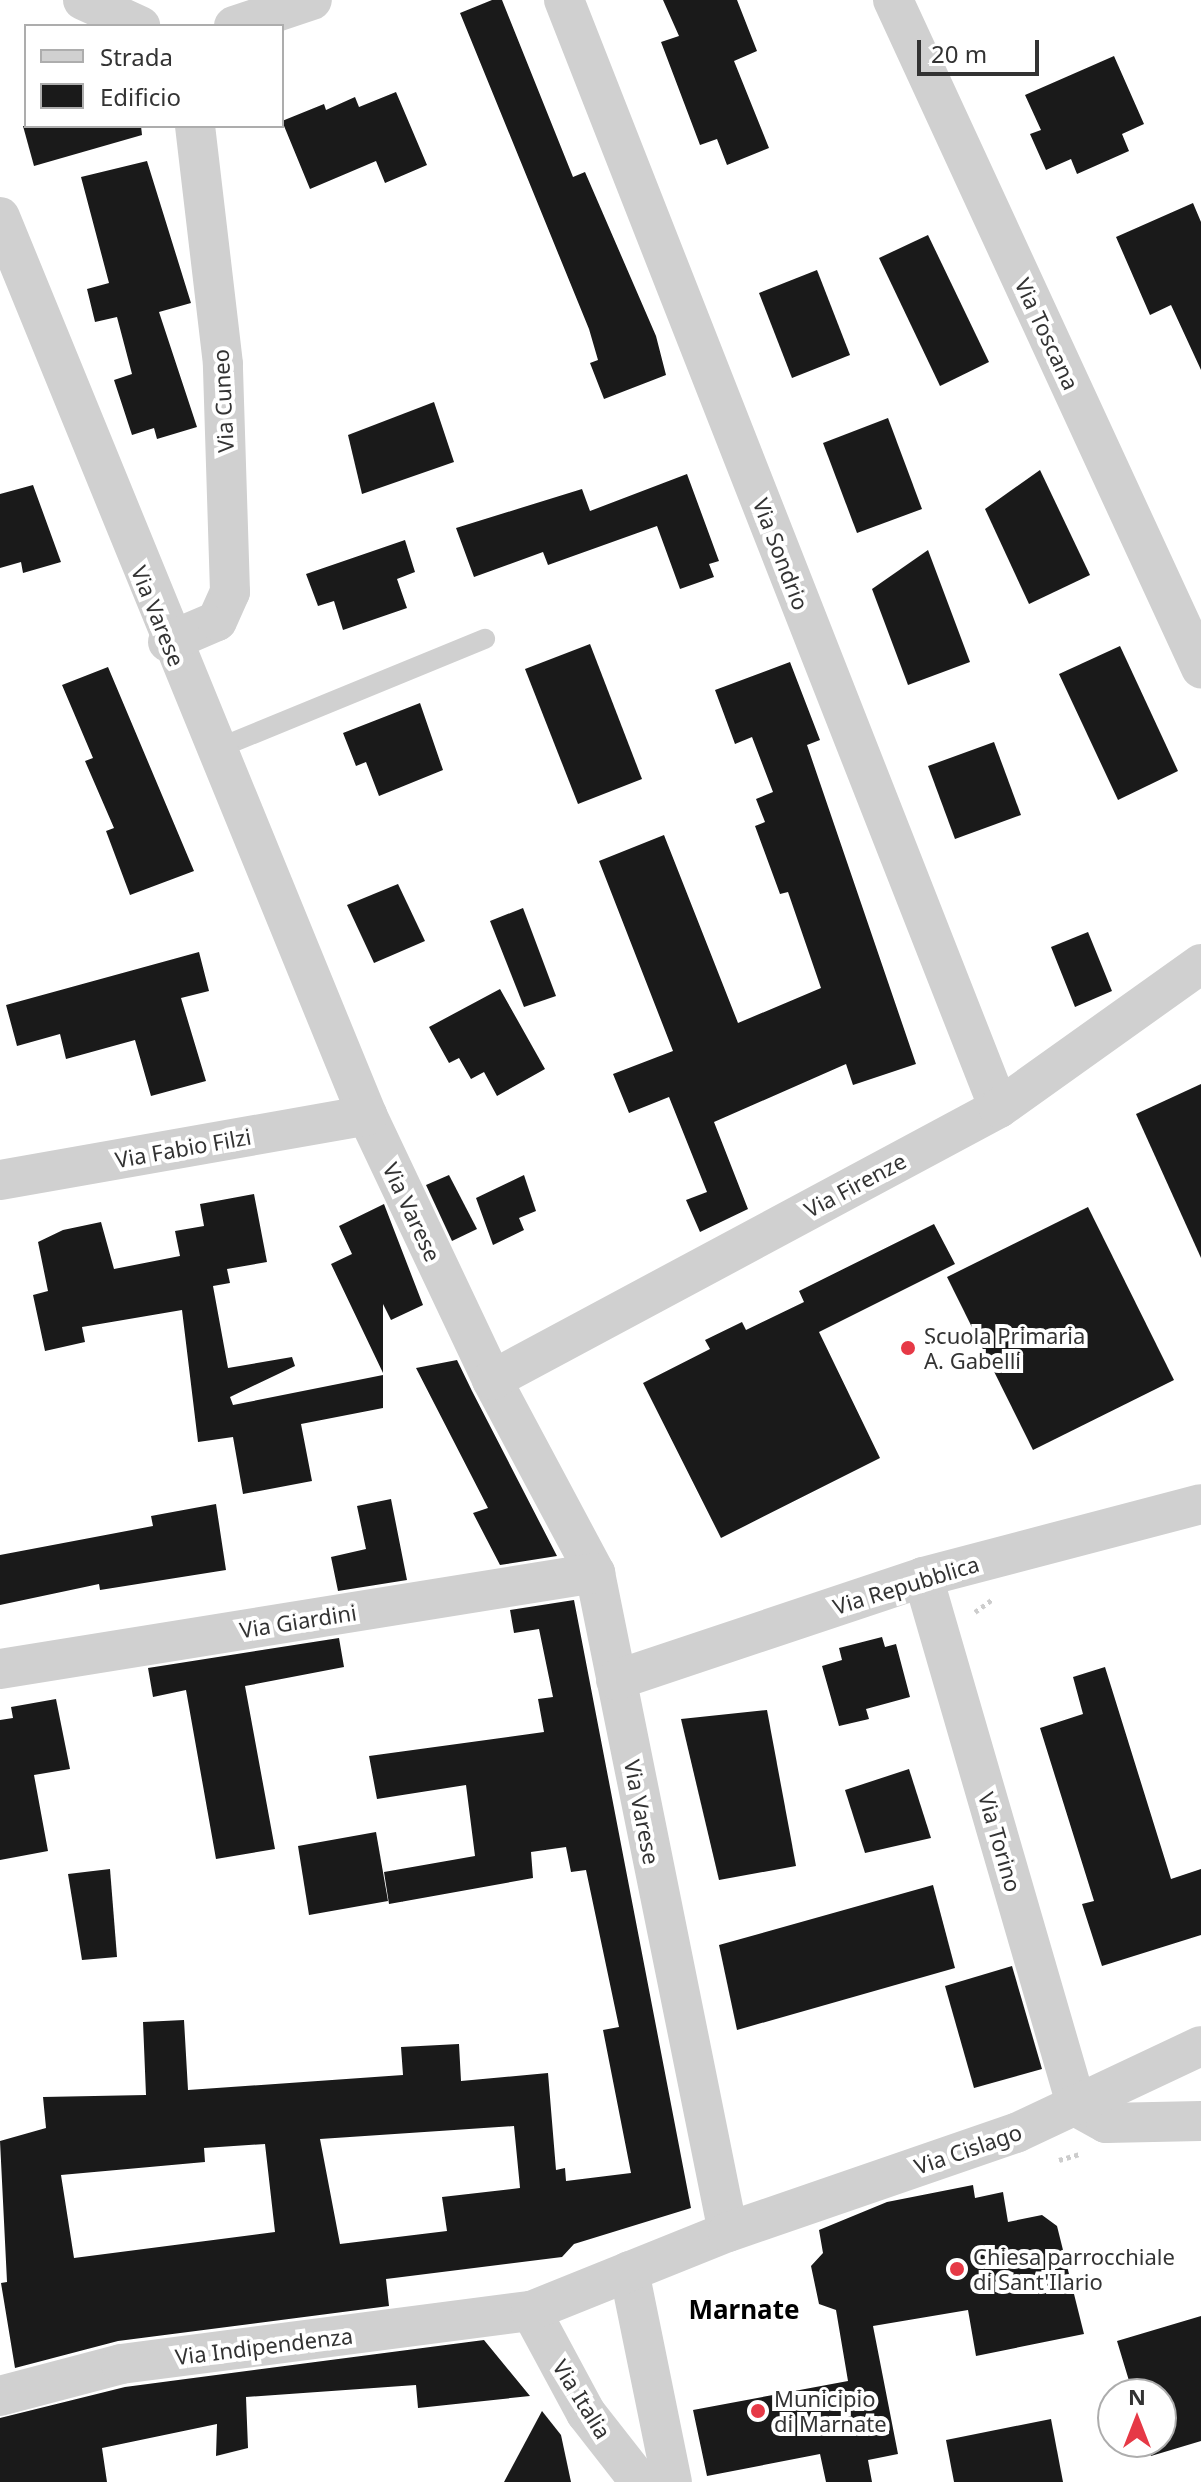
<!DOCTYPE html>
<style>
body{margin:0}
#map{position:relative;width:1201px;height:2482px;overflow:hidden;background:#fff;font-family:"Noto Sans",sans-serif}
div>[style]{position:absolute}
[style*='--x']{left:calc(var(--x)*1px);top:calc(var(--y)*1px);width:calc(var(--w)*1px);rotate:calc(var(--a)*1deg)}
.building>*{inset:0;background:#1a1a1a}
.path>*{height:5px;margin-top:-2.5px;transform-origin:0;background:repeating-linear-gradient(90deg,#cdcdcd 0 4px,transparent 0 8px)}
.service>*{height:20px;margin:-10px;padding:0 10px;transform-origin:10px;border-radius:10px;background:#d0d0d0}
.minor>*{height:40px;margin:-20px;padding:0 20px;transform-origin:20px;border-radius:20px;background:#d0d0d0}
.dots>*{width:22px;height:22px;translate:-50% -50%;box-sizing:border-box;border:4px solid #fff;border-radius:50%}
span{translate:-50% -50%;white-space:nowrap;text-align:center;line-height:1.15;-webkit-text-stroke:8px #fff;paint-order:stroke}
.street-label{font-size:22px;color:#333}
.poi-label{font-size:22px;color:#333}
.left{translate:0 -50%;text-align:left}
.quarter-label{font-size:26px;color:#000;font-weight:700}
.legend{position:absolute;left:24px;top:24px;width:260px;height:104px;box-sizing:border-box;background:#fff;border:2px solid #adadad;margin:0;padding:10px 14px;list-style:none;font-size:24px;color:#333}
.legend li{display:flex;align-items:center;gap:16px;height:40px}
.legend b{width:40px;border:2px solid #adadad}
.north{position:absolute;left:1097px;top:2378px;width:80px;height:80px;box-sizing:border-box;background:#fff;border:2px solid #adadad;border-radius:50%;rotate:0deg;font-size:22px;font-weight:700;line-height:32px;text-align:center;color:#333}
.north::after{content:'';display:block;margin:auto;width:28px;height:36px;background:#e63946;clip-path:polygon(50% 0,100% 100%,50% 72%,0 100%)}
.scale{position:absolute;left:917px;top:40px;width:122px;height:36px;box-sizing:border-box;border:4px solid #333;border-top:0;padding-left:10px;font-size:24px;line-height:28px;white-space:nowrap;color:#333;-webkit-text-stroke:6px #fff;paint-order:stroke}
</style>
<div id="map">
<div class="building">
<div style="clip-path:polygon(492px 0,502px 0,573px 177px,585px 172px,656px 336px,666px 375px,604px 399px,590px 363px,598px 360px,589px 329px,460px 13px)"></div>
<div style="clip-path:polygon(663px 0,737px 0,757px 51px,734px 61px,769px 148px,727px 165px,717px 139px,700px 145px,661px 42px,679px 36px)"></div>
<div style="clip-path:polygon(1114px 56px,1144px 124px,1122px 134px,1129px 151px,1077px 174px,1071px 159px,1046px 170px,1030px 134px,1041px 130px,1025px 95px)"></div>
<div style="clip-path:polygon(396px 92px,427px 165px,385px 183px,376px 161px,310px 189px,282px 121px,324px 104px,326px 110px,355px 97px,359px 107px)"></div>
<div style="clip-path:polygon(23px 126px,141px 126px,142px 135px,34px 166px)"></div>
<div style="clip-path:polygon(147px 161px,191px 303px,159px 312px,197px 427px,157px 439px,154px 428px,132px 435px,114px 380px,132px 374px,117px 317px,95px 322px,87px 289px,109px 283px,81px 177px)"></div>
<div style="clip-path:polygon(1193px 203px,1201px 222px,1201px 370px,1171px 305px,1150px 315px,1116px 237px)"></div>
<div style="clip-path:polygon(928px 235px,989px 362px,940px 386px,879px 258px)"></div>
<div style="clip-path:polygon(817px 270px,850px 355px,792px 378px,759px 293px)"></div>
<div style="clip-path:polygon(434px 402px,454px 462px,362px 494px,348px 435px)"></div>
<div style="clip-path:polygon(888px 418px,922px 509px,857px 533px,823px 443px)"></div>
<div style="clip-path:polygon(1040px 470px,1090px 575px,1029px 604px,985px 509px)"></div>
<div style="clip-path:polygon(687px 474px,719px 561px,709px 564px,714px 577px,680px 589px,657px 526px,548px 565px,543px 552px,474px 577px,456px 528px,582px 489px,590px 511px)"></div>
<div style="clip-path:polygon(33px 485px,61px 562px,23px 573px,21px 562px,0 568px,0 494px)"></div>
<div style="clip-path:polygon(405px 540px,415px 572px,397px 579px,407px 608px,343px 630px,334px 601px,318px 606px,306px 574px)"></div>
<div style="clip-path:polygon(928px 550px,970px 662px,908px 685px,872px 589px)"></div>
<div style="clip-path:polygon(590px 644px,642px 779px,578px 804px,525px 669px)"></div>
<div style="clip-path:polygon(1120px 646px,1178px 771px,1118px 800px,1059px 674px)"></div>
<div style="clip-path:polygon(790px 662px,820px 740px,807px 745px,916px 1064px,853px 1085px,846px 1064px,714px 1122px,748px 1209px,700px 1232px,686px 1200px,707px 1192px,669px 1097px,629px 1113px,613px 1074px,673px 1051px,599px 861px,664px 835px,738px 1023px,821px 988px,788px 892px,780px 894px,755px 826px,765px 822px,756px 799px,773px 792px,752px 737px,735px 744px,715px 690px)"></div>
<div style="clip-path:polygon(108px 667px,194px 871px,130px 895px,106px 831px,114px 828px,85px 761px,93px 758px,62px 685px)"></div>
<div style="clip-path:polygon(420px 703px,443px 770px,379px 796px,366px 762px,356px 766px,343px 733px)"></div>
<div style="clip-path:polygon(994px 742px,1021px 815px,955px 839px,928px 766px)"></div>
<div style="clip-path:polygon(398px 884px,425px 941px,374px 963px,347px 905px)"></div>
<div style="clip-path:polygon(523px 908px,556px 996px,524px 1007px,490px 921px)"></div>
<div style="clip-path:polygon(1088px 932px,1112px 991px,1075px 1007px,1051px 947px)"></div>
<div style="clip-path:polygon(199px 952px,209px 991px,181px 998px,206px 1081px,151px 1096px,135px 1040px,66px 1059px,60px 1034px,17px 1046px,6px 1005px)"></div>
<div style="clip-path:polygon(500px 989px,545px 1069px,497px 1096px,484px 1072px,471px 1079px,459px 1058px,449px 1063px,429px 1027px)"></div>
<div style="clip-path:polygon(1201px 1084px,1201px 1258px,1136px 1114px)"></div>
<div style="clip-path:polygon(449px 1175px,477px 1229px,452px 1241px,426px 1185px)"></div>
<div style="clip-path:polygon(524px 1175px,536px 1211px,519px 1218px,524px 1230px,493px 1245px,476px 1198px)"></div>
<div style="clip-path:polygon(254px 1194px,267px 1262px,227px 1269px,230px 1283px,213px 1286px,228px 1368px,292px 1357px,295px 1366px,230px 1397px,233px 1405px,383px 1375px,383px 1408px,301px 1424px,312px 1481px,243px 1494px,233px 1437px,198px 1442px,182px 1310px,82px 1327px,85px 1342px,45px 1351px,33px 1295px,48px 1291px,38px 1242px,63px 1230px,101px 1222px,114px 1269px,180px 1256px,175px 1231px,204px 1226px,200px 1204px)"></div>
<div style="clip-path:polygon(384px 1204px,423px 1305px,391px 1320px,383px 1304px,383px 1373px,331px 1264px,352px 1254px,339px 1226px)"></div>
<div style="clip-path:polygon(1088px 1207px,1174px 1380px,1033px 1450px,947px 1277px)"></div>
<div style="clip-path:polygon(934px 1224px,955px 1264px,819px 1332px,880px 1458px,721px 1538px,643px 1383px,710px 1349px,705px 1340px,742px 1322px,746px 1330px,804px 1302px,799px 1291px)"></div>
<div style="clip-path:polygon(457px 1360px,472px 1391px,557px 1556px,500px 1565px,473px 1513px,488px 1508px,416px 1368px)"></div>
<div style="clip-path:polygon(391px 1499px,407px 1580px,338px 1591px,331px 1557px,366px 1549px,357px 1506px)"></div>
<div style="clip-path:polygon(216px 1504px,226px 1570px,100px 1590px,99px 1584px,0 1605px,0 1555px,153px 1526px,151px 1516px)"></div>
<div style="clip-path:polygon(evenodd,574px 1600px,691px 2208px,574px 2244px,562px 2257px,386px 2279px,389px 2306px,118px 2341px,15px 2368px,1px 2283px,7px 2282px,0 2141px,46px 2128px,43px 2097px,146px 2095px,143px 2022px,184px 2020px,188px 2090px,403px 2075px,401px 2047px,459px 2044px,461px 2081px,548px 2073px,556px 2170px,565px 2168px,566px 2181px,631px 2173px,603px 2030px,619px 2027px,586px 1870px,571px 1872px,566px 1847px,531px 1852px,533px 1878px,389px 1904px,384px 1872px,475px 1856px,466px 1785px,377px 1799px,369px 1756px,544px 1732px,538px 1699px,553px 1697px,539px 1629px,514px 1633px,510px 1610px,574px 1600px,514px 2126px,520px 2188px,442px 2197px,447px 2231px,340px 2244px,320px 2139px,514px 2126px,574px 1600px,265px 2144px,275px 2232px,74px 2258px,61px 2175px,205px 2162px,204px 2148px,265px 2144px)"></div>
<div style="clip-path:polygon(882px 1637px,885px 1647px,896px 1644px,910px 1697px,866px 1709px,869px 1719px,839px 1726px,822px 1666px,842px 1660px,839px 1648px)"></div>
<div style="clip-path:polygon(339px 1638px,344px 1667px,245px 1686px,275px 1849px,216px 1859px,186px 1690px,153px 1697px,148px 1668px)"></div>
<div style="clip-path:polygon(1105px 1667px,1171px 1879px,1201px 1869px,1201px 1935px,1102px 1966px,1082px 1904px,1094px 1901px,1040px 1728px,1083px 1714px,1073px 1677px)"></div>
<div style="clip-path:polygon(56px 1699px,70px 1769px,34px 1775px,48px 1851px,0 1860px,0 1720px,13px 1718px,11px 1707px)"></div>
<div style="clip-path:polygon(767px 1710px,796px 1866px,719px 1880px,681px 1719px)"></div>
<div style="clip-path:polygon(909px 1769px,931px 1838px,865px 1853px,845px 1790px)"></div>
<div style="clip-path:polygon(376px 1832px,388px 1901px,309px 1915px,298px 1846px)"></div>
<div style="clip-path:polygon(110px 1869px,117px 1957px,82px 1960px,68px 1874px)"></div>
<div style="clip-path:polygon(933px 1885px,955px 1968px,737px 2030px,719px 1945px)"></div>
<div style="clip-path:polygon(1012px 1966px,1042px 2069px,974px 2088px,945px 1986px)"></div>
<div style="clip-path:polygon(973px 2185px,975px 2198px,1003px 2192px,1008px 2222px,1042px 2215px,1057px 2226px,1084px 2334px,976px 2356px,968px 2310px,873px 2326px,898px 2454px,868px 2460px,872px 2482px,826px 2482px,820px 2454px,707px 2476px,693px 2410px,848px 2381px,836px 2310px,819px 2304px,811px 2266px,823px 2253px,819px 2230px,887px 2202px)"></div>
<div style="clip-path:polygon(1201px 2316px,1201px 2441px,1151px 2456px,1147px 2442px,1161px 2442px,1161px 2394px,1133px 2394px,1117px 2341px)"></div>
<div style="clip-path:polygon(484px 2340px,530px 2396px,418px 2408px,416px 2385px,246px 2397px,248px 2448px,216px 2456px,217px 2424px,102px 2448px,107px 2482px,0 2482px,0 2418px,125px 2387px)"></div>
<div style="clip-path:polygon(542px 2411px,561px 2435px,571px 2482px,504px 2482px)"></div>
<div style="clip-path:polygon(1051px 2419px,1063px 2482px,954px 2482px,946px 2440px)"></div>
</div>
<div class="path">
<div style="--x:975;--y:1612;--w:22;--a:-36"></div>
<div style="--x:1059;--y:2160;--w:22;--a:-16"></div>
</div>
<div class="service">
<div style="--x:214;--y:750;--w:293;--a:-22.3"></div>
</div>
<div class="minor">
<div style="--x:83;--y:0;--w:63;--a:24.5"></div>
<div style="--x:564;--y:0;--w:1190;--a:68.57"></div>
<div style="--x:893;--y:0;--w:736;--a:65.25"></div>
<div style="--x:234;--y:26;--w:82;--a:-18.4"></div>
<div style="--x:0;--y:217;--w:970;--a:67.77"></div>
<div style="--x:367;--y:1115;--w:293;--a:64.7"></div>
<div style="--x:492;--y:1380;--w:219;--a:61.9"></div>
<div style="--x:595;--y:1573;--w:672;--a:78.59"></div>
<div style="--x:168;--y:642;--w:53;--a:-23.2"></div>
<div style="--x:217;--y:621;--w:32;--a:-66"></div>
<div style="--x:230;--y:592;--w:228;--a:-91.8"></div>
<div style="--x:223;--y:364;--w:240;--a:-96.7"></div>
<div style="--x:0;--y:1180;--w:373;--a:-10"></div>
<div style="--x:492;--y:1380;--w:575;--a:-28.21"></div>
<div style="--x:999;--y:1108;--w:248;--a:-35.5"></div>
<div style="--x:923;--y:1577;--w:552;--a:73.8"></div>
<div style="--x:0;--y:1669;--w:603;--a:-9.17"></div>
<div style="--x:616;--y:1680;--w:324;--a:-18.5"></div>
<div style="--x:923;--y:1577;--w:287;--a:-14.7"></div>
<div style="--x:1077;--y:2107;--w:33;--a:29"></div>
<div style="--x:1106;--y:2123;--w:95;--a:-1.2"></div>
<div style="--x:629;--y:2271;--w:215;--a:78.5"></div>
<div style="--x:531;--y:2311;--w:116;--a:61.7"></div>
<div style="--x:586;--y:2413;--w:88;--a:52"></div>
<div style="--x:0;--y:2396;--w:125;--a:-14.8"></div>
<div style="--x:121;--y:2364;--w:413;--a:-7.4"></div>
<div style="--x:531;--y:2311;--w:212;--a:-21.9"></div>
<div style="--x:728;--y:2232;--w:305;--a:-19"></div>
<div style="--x:1016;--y:2133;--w:204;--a:-25.2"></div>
</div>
<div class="dots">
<div style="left:908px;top:1348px;background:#e63946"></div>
<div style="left:957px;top:2269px;background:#e63946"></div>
<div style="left:758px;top:2411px;background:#e63946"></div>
</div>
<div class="street-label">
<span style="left:1047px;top:334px;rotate:65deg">Via Toscana</span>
<span style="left:223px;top:401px;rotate:-93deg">Via Cuneo</span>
<span style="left:781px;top:554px;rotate:69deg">Via Sondrio</span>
<span style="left:158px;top:616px;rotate:68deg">Via Varese</span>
<span style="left:183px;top:1148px;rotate:-10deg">Via Fabio Filzi</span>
<span style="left:855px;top:1185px;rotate:-28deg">Via Firenze</span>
<span style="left:412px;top:1212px;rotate:65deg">Via Varese</span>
<span style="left:906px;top:1585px;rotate:-17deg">Via Repubblica</span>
<span style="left:298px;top:1621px;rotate:-9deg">Via Giardini</span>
<span style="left:642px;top:1812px;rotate:79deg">Via Varese</span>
<span style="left:1000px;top:1842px;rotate:74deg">Via Torino</span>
<span style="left:968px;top:2149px;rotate:-19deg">Via Cislago</span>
<span style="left:264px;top:2346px;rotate:-7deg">Via Indipendenza</span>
<span style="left:582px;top:2399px;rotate:58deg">Via Italia</span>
</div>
<div class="poi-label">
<span class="left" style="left:924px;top:1348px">Scuola Primaria<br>A. Gabelli</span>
<span class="left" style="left:973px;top:2269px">Chiesa parrocchiale<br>di Sant'Ilario</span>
<span class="left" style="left:774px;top:2411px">Municipio<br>di Marnate</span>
</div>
<div class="quarter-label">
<span style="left:744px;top:2310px">Marnate</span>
</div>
<ul class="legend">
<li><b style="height:10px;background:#d0d0d0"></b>Strada</li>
<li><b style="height:22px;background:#1a1a1a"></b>Edificio</li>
</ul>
<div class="north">N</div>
<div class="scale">20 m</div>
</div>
